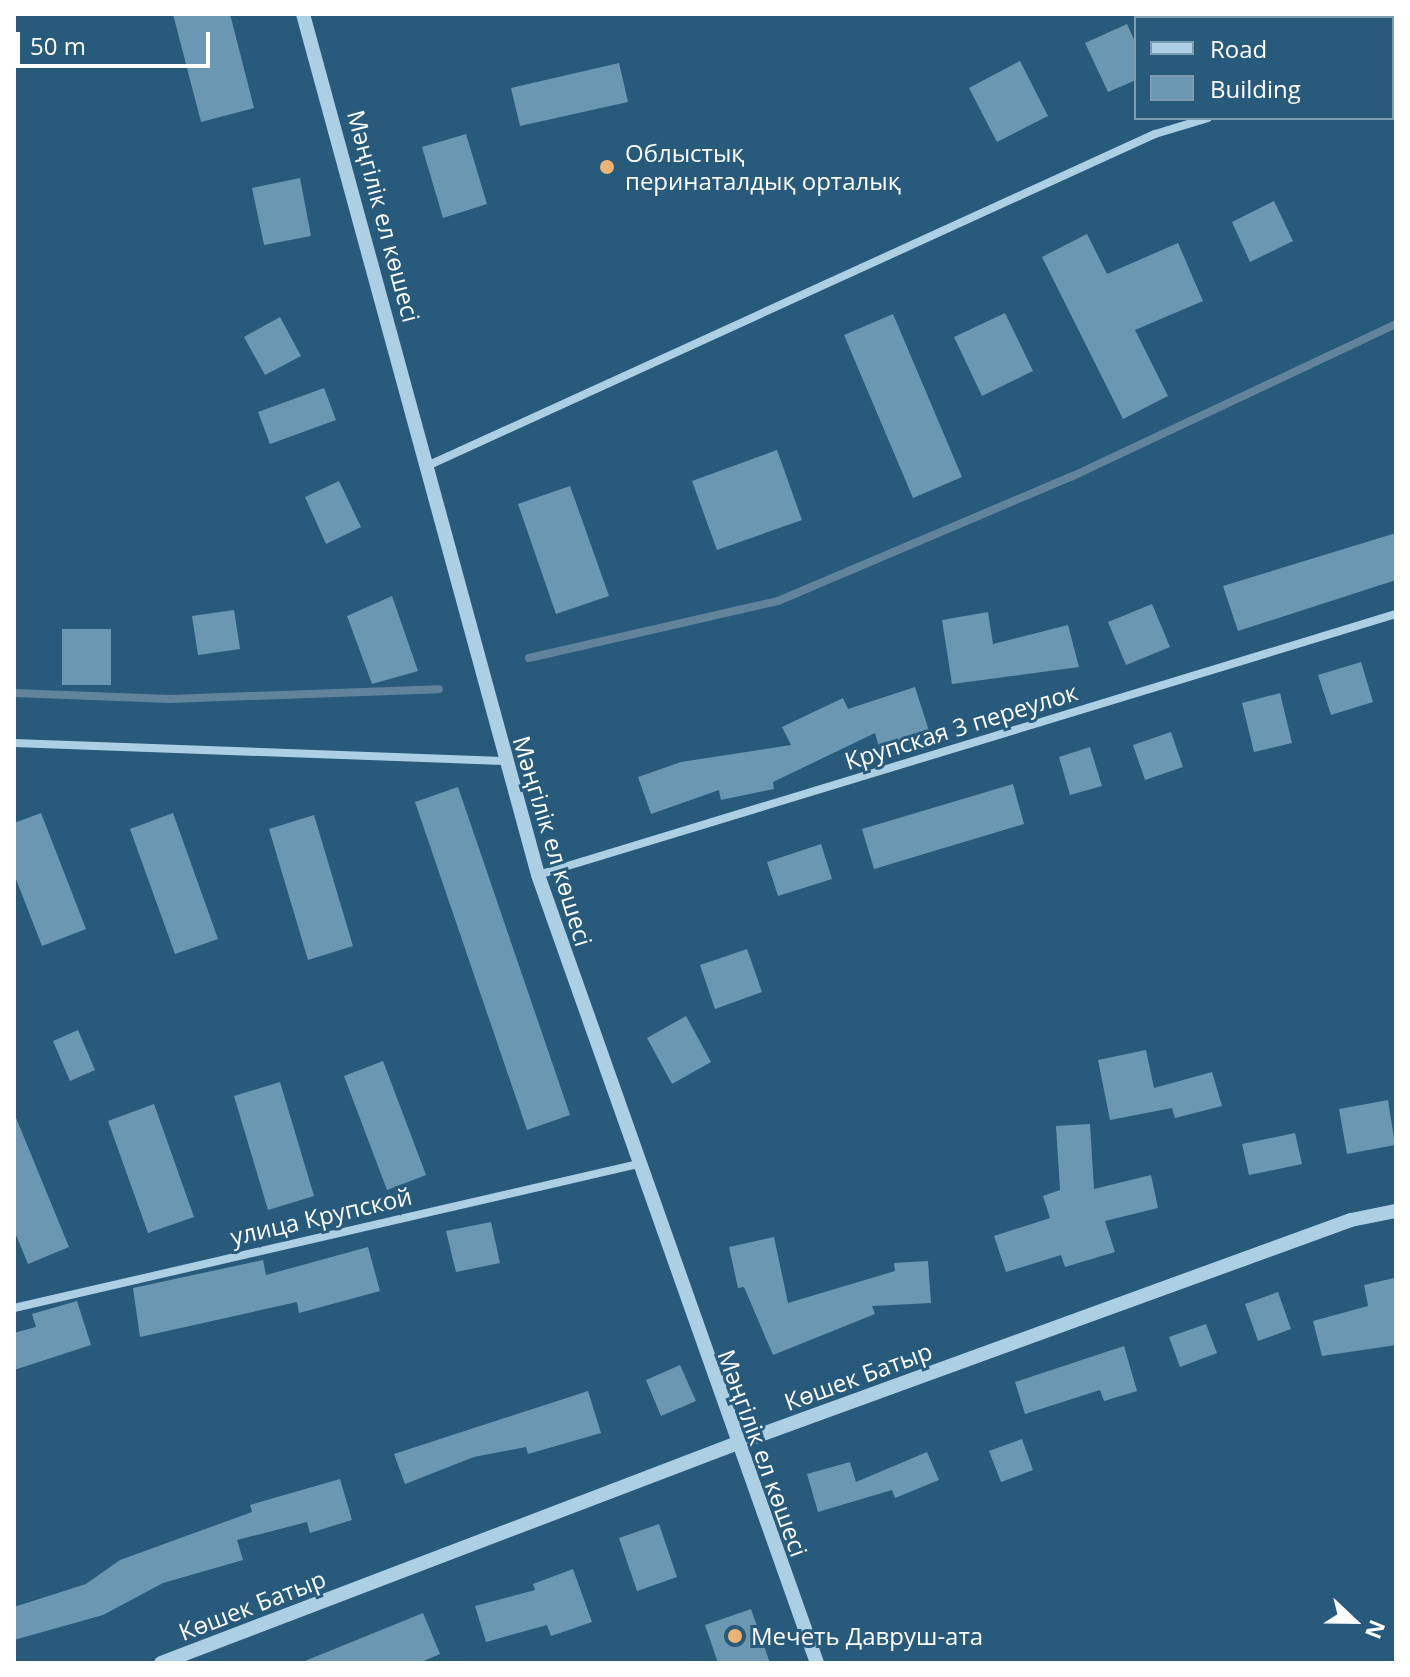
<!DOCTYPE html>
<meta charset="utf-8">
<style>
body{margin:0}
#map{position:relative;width:1410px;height:1677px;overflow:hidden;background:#285a7b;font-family:"Open Sans",sans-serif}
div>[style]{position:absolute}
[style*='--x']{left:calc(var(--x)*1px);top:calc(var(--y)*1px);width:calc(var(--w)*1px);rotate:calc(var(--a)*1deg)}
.stream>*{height:8px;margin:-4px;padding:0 4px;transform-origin:4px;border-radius:4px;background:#61849c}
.building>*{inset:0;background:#6c97b3}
.minor>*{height:8px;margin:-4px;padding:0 4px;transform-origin:4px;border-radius:4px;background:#accfe4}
.tertiary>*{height:14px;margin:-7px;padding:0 7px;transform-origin:7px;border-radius:7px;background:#accfe4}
.dots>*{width:22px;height:22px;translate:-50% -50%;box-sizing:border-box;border:4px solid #285a7b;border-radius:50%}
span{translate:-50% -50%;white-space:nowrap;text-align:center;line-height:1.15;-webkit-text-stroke:6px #285a7b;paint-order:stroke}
.poi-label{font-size:24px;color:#fff}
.left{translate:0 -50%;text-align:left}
.street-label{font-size:24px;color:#fff}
.frame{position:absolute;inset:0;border:16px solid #fff;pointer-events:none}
.legend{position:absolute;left:1134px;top:16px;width:260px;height:104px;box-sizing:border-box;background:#285a7b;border:2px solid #7e9cb0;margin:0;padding:10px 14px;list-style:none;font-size:24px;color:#fff}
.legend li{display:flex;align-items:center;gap:16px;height:40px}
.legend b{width:40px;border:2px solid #7e9cb0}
.north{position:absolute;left:1314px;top:1581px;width:80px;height:80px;-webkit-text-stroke:6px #285a7b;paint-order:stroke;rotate:112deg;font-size:22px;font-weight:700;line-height:32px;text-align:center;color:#fff}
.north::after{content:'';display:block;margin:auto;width:28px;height:36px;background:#fff;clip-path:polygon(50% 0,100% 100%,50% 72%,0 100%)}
.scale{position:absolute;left:16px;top:32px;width:194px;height:36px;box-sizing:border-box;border:4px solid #fff;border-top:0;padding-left:10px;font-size:24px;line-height:28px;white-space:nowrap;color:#fff;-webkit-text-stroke:6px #285a7b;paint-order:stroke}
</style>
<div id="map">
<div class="stream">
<div style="--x:529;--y:658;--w:255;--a:-12.9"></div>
<div style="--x:778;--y:601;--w:320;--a:-23"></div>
<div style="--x:1073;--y:476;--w:357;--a:-25.2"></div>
<div style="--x:14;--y:693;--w:156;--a:2.2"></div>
<div style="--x:170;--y:699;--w:269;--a:-2.1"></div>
</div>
<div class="building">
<div style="clip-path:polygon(173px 14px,230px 14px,254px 108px,201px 122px)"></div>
<div style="clip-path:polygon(1127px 24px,1136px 44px,1136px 80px,1108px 92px,1085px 43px)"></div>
<div style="clip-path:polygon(1020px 61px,1048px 116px,997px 142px,969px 88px)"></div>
<div style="clip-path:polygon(619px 63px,628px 102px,520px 126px,511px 88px)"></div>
<div style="clip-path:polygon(466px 134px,487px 204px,443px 218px,422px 147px)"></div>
<div style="clip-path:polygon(300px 178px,311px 236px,264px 245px,252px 188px)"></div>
<div style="clip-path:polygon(1274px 201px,1293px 241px,1250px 262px,1232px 222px)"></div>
<div style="clip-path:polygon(1087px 234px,1107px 274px,1178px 243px,1203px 301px,1135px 330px,1168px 396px,1123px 419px,1042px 257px)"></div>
<div style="clip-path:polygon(1005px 313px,1033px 371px,982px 396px,954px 337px)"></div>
<div style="clip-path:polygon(893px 314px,962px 477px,913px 498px,844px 335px)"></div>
<div style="clip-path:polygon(280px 317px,301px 356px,265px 375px,244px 337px)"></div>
<div style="clip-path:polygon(324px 388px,336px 420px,270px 444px,258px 412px)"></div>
<div style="clip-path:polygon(777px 450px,802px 520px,717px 550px,692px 481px)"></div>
<div style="clip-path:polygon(339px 481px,361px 527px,326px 544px,305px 497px)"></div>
<div style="clip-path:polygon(570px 486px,609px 596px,556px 614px,518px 504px)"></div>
<div style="clip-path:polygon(1396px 533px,1396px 580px,1238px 631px,1223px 586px)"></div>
<div style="clip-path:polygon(392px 596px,418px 671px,372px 684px,347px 616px)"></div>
<div style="clip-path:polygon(1152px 604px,1170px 647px,1126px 665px,1108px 622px)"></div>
<div style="clip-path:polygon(234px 610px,240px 649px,198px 655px,192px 616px)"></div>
<div style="clip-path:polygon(988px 612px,993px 644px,1068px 625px,1079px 667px,952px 684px,942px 620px)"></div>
<div style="clip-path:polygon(62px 629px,111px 629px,111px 685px,62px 685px)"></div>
<div style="clip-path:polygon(1361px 662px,1373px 702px,1331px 715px,1318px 675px)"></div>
<div style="clip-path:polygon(915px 687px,929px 731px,879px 747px,875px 733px,773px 782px,774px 789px,721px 800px,719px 790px,651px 814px,638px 777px,681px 762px,791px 745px,782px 727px,843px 698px,848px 709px)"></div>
<div style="clip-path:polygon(1280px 693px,1292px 743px,1254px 752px,1242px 703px)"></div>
<div style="clip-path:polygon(1171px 732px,1183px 767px,1145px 780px,1133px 745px)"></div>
<div style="clip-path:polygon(1090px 747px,1102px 786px,1070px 795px,1059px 757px)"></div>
<div style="clip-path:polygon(1013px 784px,1024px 824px,874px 869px,862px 829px)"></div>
<div style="clip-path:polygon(458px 787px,570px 1115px,527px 1130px,415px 802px)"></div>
<div style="clip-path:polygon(41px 813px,86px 929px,42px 946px,14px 874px,14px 823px)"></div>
<div style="clip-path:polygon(173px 813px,218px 939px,175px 954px,130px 829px)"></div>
<div style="clip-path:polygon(314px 815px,353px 946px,308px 960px,269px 829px)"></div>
<div style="clip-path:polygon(821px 844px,832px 879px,778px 896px,767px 862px)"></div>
<div style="clip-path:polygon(747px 949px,762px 992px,715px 1009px,700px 965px)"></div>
<div style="clip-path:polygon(686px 1016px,711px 1062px,672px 1084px,647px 1038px)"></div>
<div style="clip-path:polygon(78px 1030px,95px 1070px,70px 1081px,53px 1041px)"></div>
<div style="clip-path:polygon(1146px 1050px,1154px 1088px,1212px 1072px,1222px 1106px,1175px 1118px,1172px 1108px,1110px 1120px,1098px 1060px)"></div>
<div style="clip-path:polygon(383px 1061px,426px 1175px,387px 1190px,344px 1076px)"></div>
<div style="clip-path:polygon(280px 1082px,314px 1196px,268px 1210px,234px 1096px)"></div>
<div style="clip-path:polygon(1388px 1100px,1395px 1145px,1347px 1154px,1339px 1109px)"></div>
<div style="clip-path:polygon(154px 1104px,194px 1217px,148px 1233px,108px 1121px)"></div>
<div style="clip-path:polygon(14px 1113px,69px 1247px,28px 1264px,14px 1230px)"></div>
<div style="clip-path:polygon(1090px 1124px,1094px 1189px,1151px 1175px,1158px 1208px,1105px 1221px,1115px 1252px,1065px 1267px,1061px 1255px,1006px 1272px,994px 1236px,1050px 1218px,1043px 1196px,1060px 1190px,1056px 1126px)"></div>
<div style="clip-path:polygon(1295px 1133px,1302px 1164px,1249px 1175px,1242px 1144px)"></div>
<div style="clip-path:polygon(491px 1222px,500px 1263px,456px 1272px,446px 1231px)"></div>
<div style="clip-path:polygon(774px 1237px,788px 1303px,895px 1271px,894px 1263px,928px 1261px,931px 1303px,872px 1306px,875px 1314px,773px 1355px,744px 1287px,738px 1288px,729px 1247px)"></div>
<div style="clip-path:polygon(368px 1247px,380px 1291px,299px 1313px,297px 1302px,140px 1337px,133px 1288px,263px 1260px,266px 1275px)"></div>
<div style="clip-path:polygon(1394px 1278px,1396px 1345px,1322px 1356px,1313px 1321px,1368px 1306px,1364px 1285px)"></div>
<div style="clip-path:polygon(1278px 1292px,1291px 1329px,1258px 1341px,1245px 1304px)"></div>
<div style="clip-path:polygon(77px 1301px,91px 1345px,14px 1370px,14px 1333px,36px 1327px,32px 1314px)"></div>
<div style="clip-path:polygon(1206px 1324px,1217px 1353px,1180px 1367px,1169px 1337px)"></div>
<div style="clip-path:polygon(1124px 1346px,1137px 1391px,1104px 1401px,1100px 1390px,1025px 1414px,1015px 1382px)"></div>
<div style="clip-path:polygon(680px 1365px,696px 1401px,661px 1416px,646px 1380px)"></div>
<div style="clip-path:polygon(588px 1391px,601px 1433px,528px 1454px,526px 1447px,474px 1457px,405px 1484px,394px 1454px)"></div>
<div style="clip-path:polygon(1022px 1439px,1033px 1470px,1001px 1482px,989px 1451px)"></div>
<div style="clip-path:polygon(927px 1452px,939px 1480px,895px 1498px,892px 1490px,818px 1512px,807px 1474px,850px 1462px,856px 1482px)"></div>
<div style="clip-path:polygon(340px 1479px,352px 1520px,310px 1533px,307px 1522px,237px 1540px,243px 1560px,163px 1583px,103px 1615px,14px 1640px,14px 1607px,86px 1584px,120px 1560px,252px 1512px,250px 1505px)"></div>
<div style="clip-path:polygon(659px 1524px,677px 1577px,637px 1591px,619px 1538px)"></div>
<div style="clip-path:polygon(573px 1569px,592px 1622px,551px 1636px,547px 1625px,486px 1642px,475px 1606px,535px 1590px,533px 1584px)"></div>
<div style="clip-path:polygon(751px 1609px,770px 1663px,718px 1663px,705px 1625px)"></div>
<div style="clip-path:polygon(423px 1613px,440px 1654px,419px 1663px,300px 1663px)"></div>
</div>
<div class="minor">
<div style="--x:1392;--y:37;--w:4;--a:-27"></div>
<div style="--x:427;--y:466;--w:800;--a:-24.52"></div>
<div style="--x:1155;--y:134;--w:55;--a:-16.8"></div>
<div style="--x:14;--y:743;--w:489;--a:2.1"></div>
<div style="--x:538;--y:875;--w:897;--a:-16.92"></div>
<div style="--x:14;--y:1308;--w:640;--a:-12.99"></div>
</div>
<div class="tertiary">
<div style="--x:303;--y:14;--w:892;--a:74.73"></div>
<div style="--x:538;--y:875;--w:836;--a:70.5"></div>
<div style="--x:161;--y:1663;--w:614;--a:-20.88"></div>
<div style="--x:735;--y:1444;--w:655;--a:-19.98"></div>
<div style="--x:1351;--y:1220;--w:46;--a:-11.3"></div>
</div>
<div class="dots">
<div style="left:607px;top:167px;background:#ebb473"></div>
<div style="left:735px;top:1636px;background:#ebb473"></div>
</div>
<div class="poi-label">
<span class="left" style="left:625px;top:167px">Облыстық<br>перинаталдық орталық</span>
<span class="left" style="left:751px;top:1636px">Мечеть Давруш-ата</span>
</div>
<div class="street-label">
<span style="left:384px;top:216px;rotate:75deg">Мәңгілік ел көшесі</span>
<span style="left:961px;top:726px;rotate:-17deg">Крупская 3 переулок</span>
<span style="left:553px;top:841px;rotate:73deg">Мәңгілік ел көшесі</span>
<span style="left:321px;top:1216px;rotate:-13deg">улица Крупской</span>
<span style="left:858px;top:1376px;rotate:-20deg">Көшек Батыр</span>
<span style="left:763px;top:1453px;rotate:70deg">Мәңгілік ел көшесі</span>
<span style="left:252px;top:1605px;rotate:-21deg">Көшек Батыр</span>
</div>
<div class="frame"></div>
<ul class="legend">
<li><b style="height:10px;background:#accfe4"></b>Road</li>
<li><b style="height:22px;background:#6c97b3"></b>Building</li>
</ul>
<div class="north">N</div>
<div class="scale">50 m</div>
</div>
